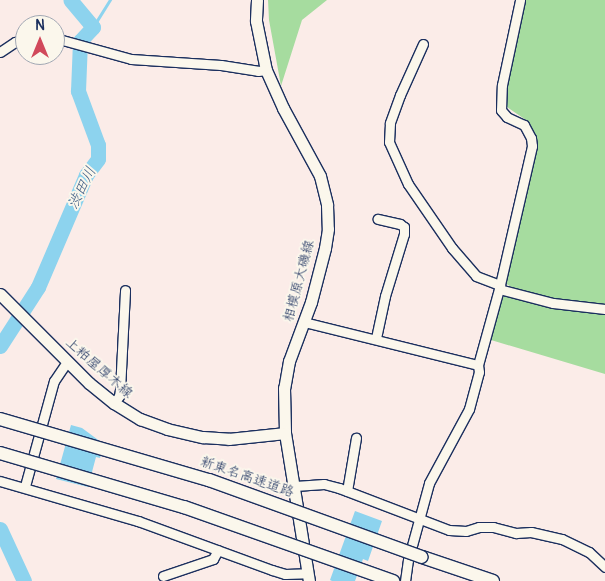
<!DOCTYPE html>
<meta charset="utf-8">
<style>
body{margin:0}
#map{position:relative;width:605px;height:581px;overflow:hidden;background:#fbece8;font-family:Pangolin,"Klee One",sans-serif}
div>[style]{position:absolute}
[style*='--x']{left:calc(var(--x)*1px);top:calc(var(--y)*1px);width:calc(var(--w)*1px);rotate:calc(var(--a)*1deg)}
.green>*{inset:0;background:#a6dc9f}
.water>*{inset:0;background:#8dd3ee}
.stream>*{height:2.5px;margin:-1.25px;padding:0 1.25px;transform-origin:1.25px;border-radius:1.25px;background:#8dd3ee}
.river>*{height:15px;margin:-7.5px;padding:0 7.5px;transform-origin:7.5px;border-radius:7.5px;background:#8dd3ee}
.roads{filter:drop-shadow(1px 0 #1b2f5e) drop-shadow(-1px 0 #1b2f5e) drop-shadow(0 1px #1b2f5e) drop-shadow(0 -1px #1b2f5e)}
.minor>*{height:9px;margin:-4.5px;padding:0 4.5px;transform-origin:4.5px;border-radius:4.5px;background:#fbf7ec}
.major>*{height:11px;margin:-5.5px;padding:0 5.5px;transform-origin:5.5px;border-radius:5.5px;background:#fbf7ec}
.highway>*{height:12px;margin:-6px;padding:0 6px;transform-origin:6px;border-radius:6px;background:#fbf7ec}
.bridges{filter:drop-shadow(1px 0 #1b2f5e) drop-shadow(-1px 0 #1b2f5e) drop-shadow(0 1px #1b2f5e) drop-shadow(0 -1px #1b2f5e)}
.highway-bridge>*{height:12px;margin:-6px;padding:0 6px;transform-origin:6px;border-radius:6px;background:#fbf7ec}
span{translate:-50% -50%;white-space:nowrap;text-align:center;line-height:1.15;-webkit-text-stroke:4px #fbf7ec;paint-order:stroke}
.street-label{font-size:14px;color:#1b2f5e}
.water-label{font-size:15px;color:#385882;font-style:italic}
.north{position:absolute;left:15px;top:15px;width:50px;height:50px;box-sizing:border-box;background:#fbf7ec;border:1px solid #a1a7b3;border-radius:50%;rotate:0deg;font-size:14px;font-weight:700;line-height:20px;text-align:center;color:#1b2f5e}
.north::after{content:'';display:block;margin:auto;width:18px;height:22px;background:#d1495b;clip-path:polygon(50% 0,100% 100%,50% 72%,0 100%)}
</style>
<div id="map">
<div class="green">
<div style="clip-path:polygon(268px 0,327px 0,302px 20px,281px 86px,269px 20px)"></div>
<div style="clip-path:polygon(526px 0,605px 0,605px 305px,553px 299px,516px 290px,505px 283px,537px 147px,526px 120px,507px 107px,507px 83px)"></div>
<div style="clip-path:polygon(506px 295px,554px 308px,605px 314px,605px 374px,491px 340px,502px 297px)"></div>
</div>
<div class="water">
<div style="clip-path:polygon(71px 425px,82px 428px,105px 445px,100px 458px,96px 457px,88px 487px,56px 479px)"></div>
<div style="clip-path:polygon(355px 511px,382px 521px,368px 561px,363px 559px,355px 581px,332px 581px,330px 580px)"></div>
</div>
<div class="stream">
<div style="--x:93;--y:27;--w:32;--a:-58"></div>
</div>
<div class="river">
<div style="--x:0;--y:346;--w:70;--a:-57.2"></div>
<div style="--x:38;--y:287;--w:122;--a:-66.8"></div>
<div style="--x:86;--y:175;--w:20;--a:-53"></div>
<div style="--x:98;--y:159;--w:14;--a:-90"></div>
<div style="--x:98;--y:145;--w:58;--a:-110.3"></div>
<div style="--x:78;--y:91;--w:50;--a:-87.7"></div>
<div style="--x:80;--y:41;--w:19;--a:-47"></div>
<div style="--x:93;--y:27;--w:35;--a:-130"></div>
<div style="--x:0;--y:529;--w:57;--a:65.2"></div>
</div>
<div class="roads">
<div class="minor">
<div style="--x:55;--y:38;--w:79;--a:15.4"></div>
<div style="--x:131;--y:59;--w:90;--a:3.8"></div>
<div style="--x:221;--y:65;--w:37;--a:9"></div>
<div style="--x:258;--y:71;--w:8;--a:-7"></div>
<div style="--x:423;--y:44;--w:56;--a:114.3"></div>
<div style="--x:400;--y:95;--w:30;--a:110"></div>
<div style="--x:390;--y:123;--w:19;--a:93"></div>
<div style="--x:389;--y:142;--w:46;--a:65.7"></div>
<div style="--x:408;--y:184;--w:78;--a:55.5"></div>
<div style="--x:452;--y:248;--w:37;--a:49"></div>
<div style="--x:476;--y:276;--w:26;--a:21"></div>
<div style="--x:0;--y:52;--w:18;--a:-34"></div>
<div style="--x:15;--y:42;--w:10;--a:-17"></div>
<div style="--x:499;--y:289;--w:147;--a:-77"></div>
<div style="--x:532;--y:146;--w:8;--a:-97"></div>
<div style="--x:531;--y:138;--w:15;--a:-118"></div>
<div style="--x:524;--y:125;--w:19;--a:-155"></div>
<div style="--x:507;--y:117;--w:9;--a:-131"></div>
<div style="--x:501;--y:110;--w:25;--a:-88"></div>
<div style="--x:502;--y:85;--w:87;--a:-78"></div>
<div style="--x:304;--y:322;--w:179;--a:13.9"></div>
<div style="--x:478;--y:365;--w:79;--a:-74.6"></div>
<div style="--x:499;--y:289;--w:56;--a:14.5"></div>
<div style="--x:553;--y:303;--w:52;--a:6.6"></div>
<div style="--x:376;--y:338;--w:43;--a:-77.9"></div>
<div style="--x:385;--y:296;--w:65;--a:-73"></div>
<div style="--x:404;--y:234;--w:7;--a:-90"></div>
<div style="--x:404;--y:227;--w:5;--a:-143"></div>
<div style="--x:400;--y:224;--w:23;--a:-167"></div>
<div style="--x:114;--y:403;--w:9;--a:-54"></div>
<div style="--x:119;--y:396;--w:6;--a:-81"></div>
<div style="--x:120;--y:390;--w:100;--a:-87.1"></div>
<div style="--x:0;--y:481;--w:144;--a:16.2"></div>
<div style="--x:138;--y:521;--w:143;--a:20.1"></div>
<div style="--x:272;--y:570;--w:14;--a:17"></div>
<div style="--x:285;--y:574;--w:23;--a:-2"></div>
<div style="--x:25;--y:486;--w:109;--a:-74.6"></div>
<div style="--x:54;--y:381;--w:23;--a:-56"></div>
<div style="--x:295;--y:486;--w:29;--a:-4"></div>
<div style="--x:324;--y:484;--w:16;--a:15"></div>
<div style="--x:339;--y:488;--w:118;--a:20.9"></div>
<div style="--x:449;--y:530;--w:17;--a:3"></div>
<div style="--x:466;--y:531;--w:14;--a:-17"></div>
<div style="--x:479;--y:527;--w:14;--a:0"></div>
<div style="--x:493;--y:527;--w:24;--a:15"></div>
<div style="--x:516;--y:533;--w:15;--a:-4"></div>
<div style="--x:531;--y:532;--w:32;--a:13"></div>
<div style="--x:562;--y:539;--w:30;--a:26"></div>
<div style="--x:589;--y:552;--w:22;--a:43"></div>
<div style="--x:347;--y:491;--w:54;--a:-80.4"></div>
<div style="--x:163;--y:576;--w:53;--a:-18.8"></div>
<div style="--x:213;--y:559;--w:10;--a:-61"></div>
<div style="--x:405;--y:581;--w:21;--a:-82"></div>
<div style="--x:408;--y:560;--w:80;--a:-74.7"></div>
<div style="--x:429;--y:483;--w:84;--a:-61.6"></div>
<div style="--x:469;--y:409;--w:38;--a:-75"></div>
<div style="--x:479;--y:372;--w:7;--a:-98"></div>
</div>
<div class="major">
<div style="--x:257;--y:0;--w:21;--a:93"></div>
<div style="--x:256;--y:21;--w:50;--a:78.5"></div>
<div style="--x:266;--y:70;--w:42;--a:65.9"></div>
<div style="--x:283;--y:108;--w:77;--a:61.4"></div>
<div style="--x:320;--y:176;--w:30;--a:76"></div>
<div style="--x:327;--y:205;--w:24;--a:88"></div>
<div style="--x:328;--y:229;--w:19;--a:99"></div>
<div style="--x:325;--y:248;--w:56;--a:104.5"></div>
<div style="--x:311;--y:302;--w:63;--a:110.4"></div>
<div style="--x:289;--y:361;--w:27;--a:100"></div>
<div style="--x:284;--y:388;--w:45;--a:88.7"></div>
<div style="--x:285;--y:433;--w:150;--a:80.8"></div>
<div style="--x:0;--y:294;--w:126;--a:45"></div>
<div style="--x:89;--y:383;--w:32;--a:39"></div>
<div style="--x:114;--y:403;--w:31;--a:32"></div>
<div style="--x:140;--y:419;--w:29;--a:20"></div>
<div style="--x:167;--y:429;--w:37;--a:13"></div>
<div style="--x:203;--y:437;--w:26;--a:4"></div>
<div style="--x:229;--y:439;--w:56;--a:-6.1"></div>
</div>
<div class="highway">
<div style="--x:422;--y:557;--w:75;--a:18.7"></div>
</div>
</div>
<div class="bridges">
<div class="highway-bridge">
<div style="--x:0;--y:419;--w:218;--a:16.3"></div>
<div style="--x:209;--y:480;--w:226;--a:19.9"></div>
<div style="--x:0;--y:453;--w:192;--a:16.4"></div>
<div style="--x:184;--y:507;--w:222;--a:19.5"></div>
</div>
</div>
<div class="street-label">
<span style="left:299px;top:281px;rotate:-75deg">相模原大磯線</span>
<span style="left:99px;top:368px;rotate:41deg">上粕屋厚木線</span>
<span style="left:247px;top:477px;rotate:19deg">新東名高速道路</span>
</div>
<div class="water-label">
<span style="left:82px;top:188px;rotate:-63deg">渋田川</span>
</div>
<div class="north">N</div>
</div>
